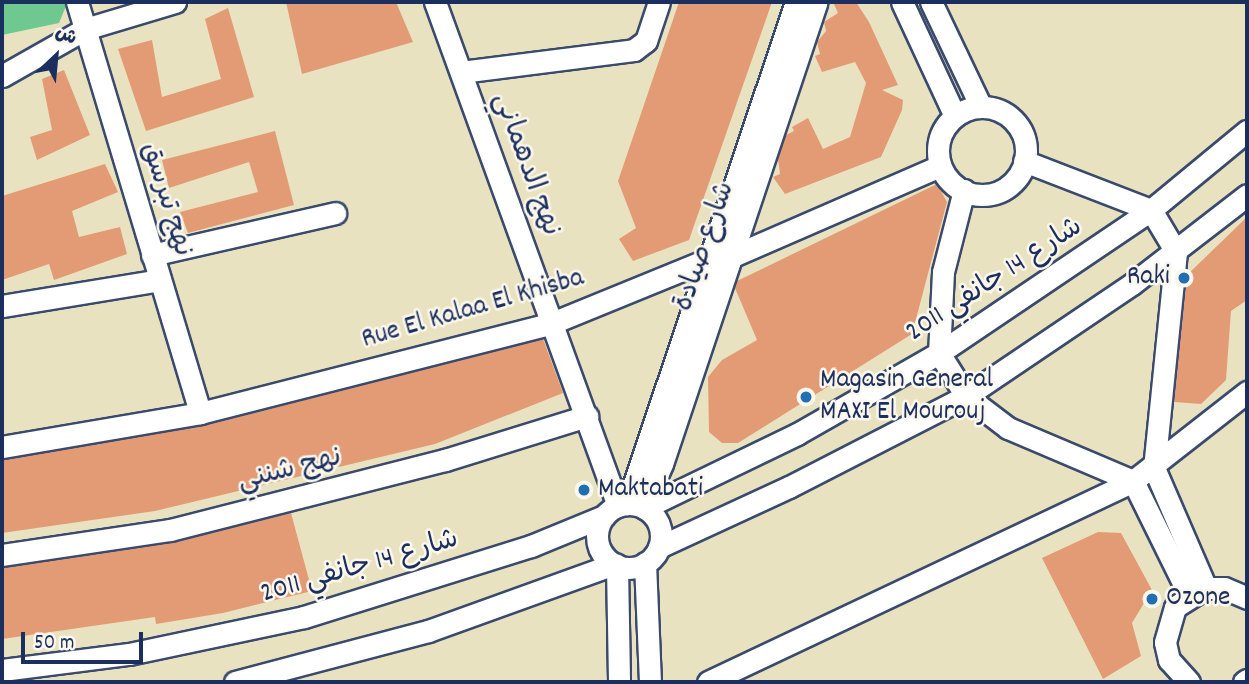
<!DOCTYPE html>
<meta charset="utf-8">
<style>
body{margin:0}
#map{position:relative;width:1249px;height:684px;overflow:hidden;background:#e8e2c0;font-family:Dekko,"Playpen Sans Arabic",sans-serif}
div>[style]{position:absolute}
[style*='--x']{left:calc(var(--x)*1px);top:calc(var(--y)*1px);width:calc(var(--w)*1px);rotate:calc(var(--a)*1deg)}
.green>*{inset:0;background:#6fc88f}
.building>*{inset:0;background:#e39b76}
.roads{filter:drop-shadow(2px 0 #3a4a6d) drop-shadow(-2px 0 #3a4a6d) drop-shadow(0 2px #3a4a6d) drop-shadow(0 -2px #3a4a6d)}
.minor>*{height:21px;margin:-10.5px;padding:0 10.5px;transform-origin:10.5px;border-radius:10.5px;background:#fff}
.minor>.ring{margin:-10.5px;padding:0;box-sizing:content-box;background:none;border:21px solid #fff;border-radius:50%}
.dots>*{width:19px;height:19px;translate:-50% -50%;box-sizing:border-box;border:4px solid #fbf7ec;border-radius:50%}
span{translate:-50% -50%;white-space:nowrap;text-align:center;line-height:1.15;-webkit-text-stroke:5px #fbf7ec;paint-order:stroke}
.street-label{font-size:28px;color:#1b2f5e}
.poi-label{font-size:28px;color:#1b2f5e}
.right{translate:-100% -50%;text-align:right}
.left{translate:0 -50%;text-align:left}
.frame{position:absolute;inset:0;border:4px solid #1b2f5e;pointer-events:none}
.north{position:absolute;left:21px;top:21px;width:70px;height:70px;-webkit-text-stroke:5px #fbf7ec;paint-order:stroke;rotate:26deg;font-size:19px;font-weight:700;line-height:28px;text-align:center;color:#1b2f5e}
.north::after{content:'';display:block;margin:auto;width:24px;height:32px;background:#1b2f5e;clip-path:polygon(50% 0,100% 100%,50% 72%,0 100%)}
.scale{position:absolute;left:21px;top:632px;width:122px;height:32px;box-sizing:border-box;border:4px solid #1b2f5e;border-top:0;padding-left:9px;font-size:21px;line-height:24px;white-space:nowrap;color:#1b2f5e;-webkit-text-stroke:5px #fbf7ec;paint-order:stroke}
</style>
<div id="map">
<div class="green">
<div style="clip-path:polygon(2px 2px,65px 2px,66px 6px,59px 23px,2px 35px)"></div>
</div>
<div class="building">
<div style="clip-path:polygon(286px 2px,396px 2px,413px 42px,302px 74px)"></div>
<div style="clip-path:polygon(679px 2px,772px 2px,689px 240px,633px 261px,619px 239px,636px 228px,618px 181px)"></div>
<div style="clip-path:polygon(833px 2px,856px 2px,869px 22px,898px 85px,882px 90px,903px 100px,902px 110px,881px 157px,785px 194px,773px 177px,780px 174px,778px 159px,786px 135px,794px 131px,792px 127px,808px 118px,823px 149px,850px 137px,866px 83px,855px 62px,822px 72px,815px 56px,820px 54px,817px 42px,826px 31px,824px 22px,838px 13px)"></div>
<div style="clip-path:polygon(228px 8px,254px 97px,146px 131px,118px 49px,152px 40px,162px 97px,221px 79px,205px 19px)"></div>
<div style="clip-path:polygon(64px 70px,90px 135px,37px 160px,30px 137px,52px 130px,42px 79px)"></div>
<div style="clip-path:polygon(275px 131px,294px 205px,188px 233px,180px 212px,258px 192px,249px 162px,169px 188px,162px 160px)"></div>
<div style="clip-path:polygon(105px 164px,118px 192px,72px 211px,79px 237px,120px 227px,127px 254px,54px 280px,49px 264px,2px 280px,2px 196px)"></div>
<div style="clip-path:polygon(937px 184px,947px 202px,912px 334px,738px 443px,722px 443px,709px 432px,708px 377px,722px 360px,757px 340px,735px 288px,737px 281px)"></div>
<div style="clip-path:polygon(1247px 217px,1247px 300px,1231px 311px,1226px 380px,1201px 404px,1174px 402px,1187px 275px)"></div>
<div style="clip-path:polygon(543px 339px,563px 393px,435px 444px,155px 511px,2px 533px,2px 460px,203px 426px)"></div>
<div style="clip-path:polygon(291px 513px,312px 591px,223px 613px,156px 624px,155px 617px,2px 639px,2px 568px,172px 543px)"></div>
<div style="clip-path:polygon(1098px 532px,1121px 533px,1152px 590px,1132px 623px,1141px 656px,1103px 679px,1042px 558px)"></div>
</div>
<div class="roads">
<div class="minor">
<div style="--x:77;--y:2;--w:429;--a:73.3"></div>
<div style="--x:435;--y:2;--w:536;--a:70.04"></div>
<div style="--x:902;--y:2;--w:126;--a:65.1"></div>
<div style="--x:931;--y:2;--w:116;--a:64.5"></div>
<div style="--x:461;--y:72;--w:174;--a:-7.2"></div>
<div style="--x:634;--y:50;--w:15;--a:-37"></div>
<div style="--x:646;--y:41;--w:41;--a:-71.6"></div>
<div style="--x:2;--y:76;--w:95;--a:-29.5"></div>
<div style="--x:85;--y:29;--w:94;--a:-16.7"></div>
<div class="ring" style="left:938px;top:107px;width:67px;height:67px"></div>
<div style="--x:1024;--y:161;--w:136;--a:21.1"></div>
<div style="--x:1151;--y:210;--w:49;--a:59.2"></div>
<div style="--x:1176;--y:252;--w:217;--a:95.8"></div>
<div style="--x:1154;--y:468;--w:131;--a:66.6"></div>
<div style="--x:964;--y:190;--w:85;--a:104.4"></div>
<div style="--x:943;--y:272;--w:81;--a:92.8"></div>
<div style="--x:939;--y:353;--w:51;--a:57.9"></div>
<div style="--x:966;--y:396;--w:53;--a:37.3"></div>
<div style="--x:1008;--y:428;--w:136;--a:23"></div>
<div style="--x:1133;--y:481;--w:127;--a:63.8"></div>
<div style="--x:152;--y:255;--w:188;--a:-12.9"></div>
<div style="--x:2;--y:306;--w:160;--a:-9.3"></div>
<div style="--x:2;--y:447;--w:201;--a:-9.7"></div>
<div style="--x:200;--y:413;--w:363;--a:-14.3"></div>
<div style="--x:552;--y:323;--w:172;--a:-22.2"></div>
<div style="--x:711;--y:258;--w:22;--a:-5"></div>
<div style="--x:733;--y:256;--w:226;--a:-23.5"></div>
<div style="--x:627;--y:504;--w:530;--a:-71.39"></div>
<div class="ring" style="left:597px;top:504px;width:43px;height:43px"></div>
<div style="--x:643;--y:507;--w:47;--a:-66.2"></div>
<div style="--x:662;--y:464;--w:487;--a:-71.5"></div>
<div style="--x:644;--y:508;--w:170;--a:-25.8"></div>
<div style="--x:797;--y:434;--w:163;--a:-29.7"></div>
<div style="--x:939;--y:353;--w:256;--a:-34"></div>
<div style="--x:1151;--y:210;--w:124;--a:-39.5"></div>
<div style="--x:659;--y:547;--w:143;--a:-24.8"></div>
<div style="--x:789;--y:487;--w:199;--a:-27.2"></div>
<div style="--x:966;--y:396;--w:200;--a:-34"></div>
<div style="--x:1132;--y:284;--w:145;--a:-37.7"></div>
<div style="--x:2;--y:555;--w:170;--a:-8.5"></div>
<div style="--x:170;--y:530;--w:284;--a:-14.3"></div>
<div style="--x:445;--y:460;--w:149;--a:-17.2"></div>
<div style="--x:645;--y:563;--w:119;--a:87.6"></div>
<div style="--x:617;--y:565;--w:117;--a:89"></div>
<div style="--x:2;--y:670;--w:128;--a:-7.2"></div>
<div style="--x:129;--y:654;--w:179;--a:-11.9"></div>
<div style="--x:304;--y:617;--w:238;--a:-17.4"></div>
<div style="--x:531;--y:546;--w:79;--a:-22.3"></div>
<div style="--x:235;--y:682;--w:200;--a:-14.8"></div>
<div style="--x:428;--y:631;--w:198;--a:-19.8"></div>
<div style="--x:708;--y:682;--w:470;--a:-25.3"></div>
<div style="--x:1133;--y:481;--w:145;--a:-38"></div>
<div style="--x:1189;--y:682;--w:30;--a:-132"></div>
<div style="--x:1169;--y:660;--w:18;--a:-103"></div>
<div style="--x:1165;--y:642;--w:36;--a:-74"></div>
<div style="--x:1175;--y:607;--w:36;--a:-32"></div>
<div style="--x:1206;--y:588;--w:18;--a:0"></div>
<div style="--x:1224;--y:588;--w:25;--a:23"></div>
<div style="--x:1244;--y:682;--w:4;--a:-34"></div>
</div>
</div>
<div class="dots">
<div style="left:1184px;top:278px;background:#1f6fb2"></div>
<div style="left:806px;top:397px;background:#1f6fb2"></div>
<div style="left:584px;top:490px;background:#1f6fb2"></div>
<div style="left:1152px;top:599px;background:#1f6fb2"></div>
</div>
<div class="street-label">
<span style="left:525px;top:165px;rotate:70deg">نهج الدهماني</span>
<span style="left:165px;top:200px;rotate:73deg">نهج تبرسق</span>
<span style="left:706px;top:247px;rotate:-71deg">شارع صيادة</span>
<span style="left:995px;top:281px;rotate:-33deg">شارع 14 جانفي 2011</span>
<span style="left:473px;top:310px;rotate:-16deg">Rue El Kalaa El Khisba</span>
<span style="left:290px;top:471px;rotate:-14deg">نهج شنني</span>
<span style="left:360px;top:568px;rotate:-16deg">شارع 14 جانفي 2011</span>
</div>
<div class="poi-label">
<span class="right" style="left:1170px;top:278px">Raki</span>
<span class="left" style="left:820px;top:397px">Magasin General<br>MAXI El Mourouj</span>
<span class="left" style="left:598px;top:490px">Maktabati</span>
<span class="left" style="left:1166px;top:599px">Ozone</span>
</div>
<div class="frame"></div>
<div class="north">ش</div>
<div class="scale">50 m</div>
</div>
